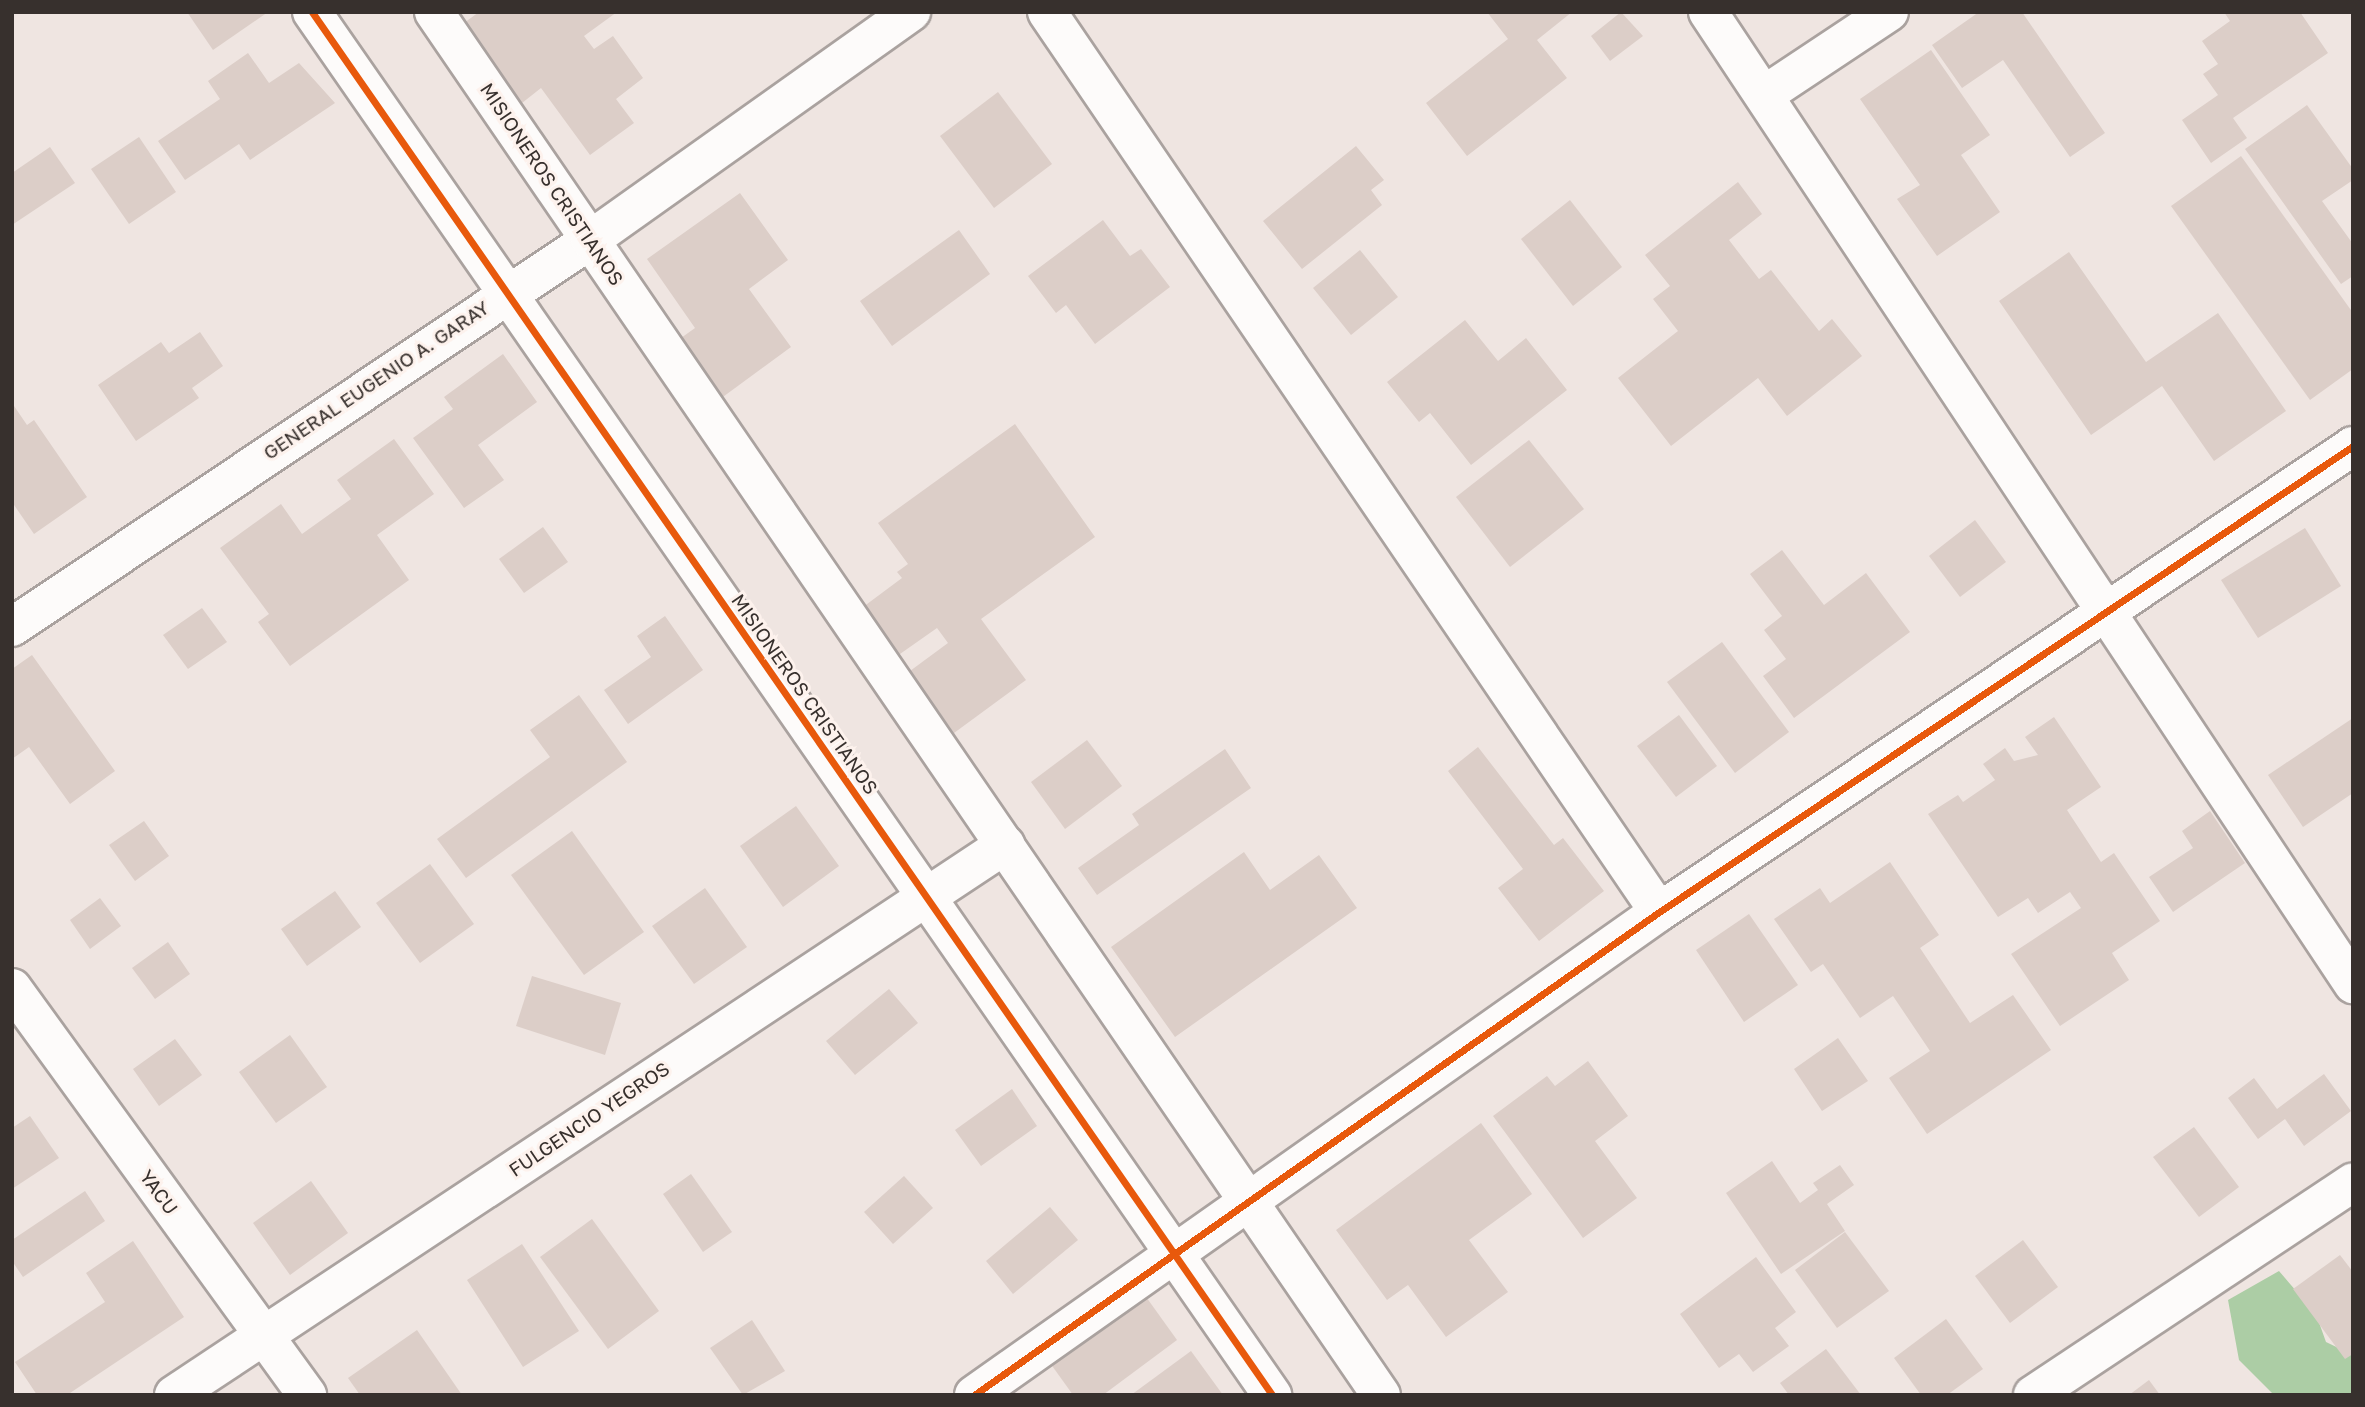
<!DOCTYPE html>
<style>
body{margin:0}
#map{position:relative;width:2365px;height:1407px;overflow:hidden;background:#efe5e1;font-family:"Golos Text",sans-serif}
div>[style]{position:absolute}
[style*='--x']{left:calc(var(--x)*1px);top:calc(var(--y)*1px);width:calc(var(--w)*1px);rotate:calc(var(--a)*1deg)}
.forest>*{inset:0;background:#accda5}
.building>*{inset:0;background:#dccec8}
.roads{filter:drop-shadow(2px 0 #aaa29f) drop-shadow(-2px 0 #aaa29f) drop-shadow(0 2px #aaa29f) drop-shadow(0 -2px #aaa29f)}
.minor>*{height:38px;margin:-19px;padding:0 19px;transform-origin:19px;border-radius:19px;background:#fdfbfa}
.cycleway>*{height:7px;margin:-3.5px;padding:0 3.5px;transform-origin:3.5px;border-radius:3.5px;background:#e8590c}
span{translate:-50% -50%;white-space:nowrap;text-align:center;line-height:1.15;-webkit-text-stroke:6px #fdf2ed;paint-order:stroke}
.street-label{font-size:19px;color:#37302d}
.frame{position:absolute;inset:0;border:14px solid #37302d;pointer-events:none}
</style>
<div id="map">
<div class="forest">
<div style="clip-path:polygon(2279px 1271px,2316px 1314px,2326px 1342px,2353px 1355px,2353px 1395px,2274px 1395px,2239px 1360px,2228px 1300px)"></div>
</div>
<div class="building">
<div style="clip-path:polygon(187px 12px,268px 12px,213px 50px)"></div>
<div style="clip-path:polygon(479px 12px,617px 12px,584px 36px,594px 49px,613px 36px,643px 78px,616px 99px,634px 123px,590px 155px,541px 88px,522px 103px,464px 23px)"></div>
<div style="clip-path:polygon(1487px 12px,1572px 12px,1537px 40px,1567px 78px,1467px 156px,1426px 103px,1508px 39px)"></div>
<div style="clip-path:polygon(1621px 12px,1643px 36px,1610px 61px,1591px 36px)"></div>
<div style="clip-path:polygon(1979px 12px,2022px 12px,2105px 133px,2070px 157px,2003px 60px,1962px 88px,1932px 45px)"></div>
<div style="clip-path:polygon(2224px 12px,2300px 12px,2328px 53px,2233px 118px,2247px 138px,2211px 163px,2182px 120px,2218px 95px,2203px 74px,2218px 64px,2202px 41px,2230px 21px)"></div>
<div style="clip-path:polygon(1931px 50px,1990px 135px,1961px 155px,2000px 212px,1937px 256px,1897px 199px,1920px 185px,1860px 99px)"></div>
<div style="clip-path:polygon(248px 53px,269px 83px,299px 63px,335px 103px,250px 160px,239px 144px,185px 180px,158px 141px,220px 99px,208px 81px)"></div>
<div style="clip-path:polygon(998px 92px,1052px 164px,994px 208px,940px 136px)"></div>
<div style="clip-path:polygon(2307px 105px,2353px 169px,2353px 180px,2322px 201px,2353px 244px,2353px 276px,2341px 284px,2245px 149px)"></div>
<div style="clip-path:polygon(139px 137px,176px 192px,129px 224px,91px 169px)"></div>
<div style="clip-path:polygon(1356px 146px,1384px 180px,1371px 190px,1382px 205px,1302px 269px,1263px 221px)"></div>
<div style="clip-path:polygon(50px 147px,75px 183px,12px 225px,12px 173px)"></div>
<div style="clip-path:polygon(2241px 156px,2353px 313px,2353px 369px,2310px 400px,2171px 206px)"></div>
<div style="clip-path:polygon(1738px 182px,1762px 214px,1729px 240px,1759px 279px,1771px 270px,1819px 331px,1832px 319px,1862px 356px,1787px 416px,1758px 378px,1671px 446px,1618px 378px,1678px 331px,1653px 299px,1670px 286px,1645px 255px)"></div>
<div style="clip-path:polygon(740px 193px,788px 260px,749px 289px,791px 347px,716px 402px,674px 343px,695px 328px,647px 259px)"></div>
<div style="clip-path:polygon(1570px 200px,1622px 267px,1573px 306px,1521px 239px)"></div>
<div style="clip-path:polygon(1103px 220px,1130px 256px,1141px 249px,1170px 287px,1095px 344px,1066px 305px,1056px 313px,1028px 276px)"></div>
<div style="clip-path:polygon(959px 230px,990px 274px,892px 346px,860px 301px)"></div>
<div style="clip-path:polygon(1360px 250px,1398px 297px,1351px 335px,1313px 288px)"></div>
<div style="clip-path:polygon(2069px 252px,2146px 362px,2218px 313px,2286px 411px,2214px 461px,2162px 386px,2091px 435px,1999px 301px)"></div>
<div style="clip-path:polygon(1465px 320px,1498px 361px,1526px 338px,1567px 390px,1471px 465px,1430px 413px,1419px 422px,1387px 382px)"></div>
<div style="clip-path:polygon(200px 332px,223px 366px,192px 388px,199px 398px,136px 441px,98px 385px,161px 342px,169px 353px)"></div>
<div style="clip-path:polygon(503px 354px,537px 402px,478px 445px,504px 480px,464px 508px,413px 438px,453px 409px,444px 397px)"></div>
<div style="clip-path:polygon(12px 403px,27px 425px,34px 420px,87px 497px,34px 534px,12px 502px)"></div>
<div style="clip-path:polygon(1015px 424px,1095px 537px,981px 619px,1026px 680px,954px 733px,910px 671px,948px 643px,937px 628px,890px 661px,855px 613px,902px 578px,897px 572px,908px 564px,878px 523px)"></div>
<div style="clip-path:polygon(394px 439px,434px 494px,377px 535px,409px 580px,290px 666px,258px 622px,269px 614px,220px 548px,281px 504px,302px 534px,351px 499px,337px 480px)"></div>
<div style="clip-path:polygon(1529px 440px,1584px 509px,1510px 567px,1456px 497px)"></div>
<div style="clip-path:polygon(1975px 520px,2006px 562px,1960px 597px,1929px 556px)"></div>
<div style="clip-path:polygon(543px 527px,568px 562px,524px 593px,499px 559px)"></div>
<div style="clip-path:polygon(2305px 528px,2341px 586px,2258px 638px,2221px 580px)"></div>
<div style="clip-path:polygon(1782px 550px,1824px 605px,1866px 573px,1910px 632px,1794px 718px,1763px 676px,1786px 659px,1764px 630px,1782px 616px,1750px 574px)"></div>
<div style="clip-path:polygon(202px 608px,227px 642px,188px 669px,163px 635px)"></div>
<div style="clip-path:polygon(665px 616px,703px 670px,628px 724px,604px 690px,651px 657px,637px 636px)"></div>
<div style="clip-path:polygon(1722px 642px,1789px 732px,1735px 773px,1667px 682px)"></div>
<div style="clip-path:polygon(32px 655px,115px 771px,70px 804px,29px 747px,12px 759px,12px 669px)"></div>
<div style="clip-path:polygon(579px 695px,627px 762px,466px 878px,437px 839px,550px 757px,530px 730px)"></div>
<div style="clip-path:polygon(1679px 715px,1717px 766px,1676px 797px,1637px 746px)"></div>
<div style="clip-path:polygon(2054px 717px,2101px 787px,2067px 810px,2101px 862px,2114px 853px,2160px 921px,2112px 953px,2129px 980px,2060px 1026px,2011px 954px,2081px 908px,2070px 892px,2038px 913px,2028px 898px,1998px 917px,1928px 814px,1958px 795px,1963px 802px,1995px 780px,1983px 764px,2005px 748px,2014px 761px,2038px 755px,2025px 737px)"></div>
<div style="clip-path:polygon(2353px 718px,2353px 793px,2303px 827px,2268px 775px)"></div>
<div style="clip-path:polygon(1087px 740px,1122px 786px,1065px 829px,1031px 782px)"></div>
<div style="clip-path:polygon(1478px 747px,1554px 845px,1563px 838px,1604px 891px,1539px 941px,1498px 888px,1523px 869px,1448px 771px)"></div>
<div style="clip-path:polygon(1225px 749px,1251px 788px,1097px 895px,1078px 868px,1139px 825px,1132px 814px)"></div>
<div style="clip-path:polygon(796px 806px,839px 866px,783px 907px,740px 846px)"></div>
<div style="clip-path:polygon(2210px 811px,2245px 863px,2173px 912px,2149px 877px,2193px 848px,2182px 831px)"></div>
<div style="clip-path:polygon(144px 821px,169px 856px,135px 881px,109px 845px)"></div>
<div style="clip-path:polygon(572px 831px,644px 932px,584px 975px,511px 875px)"></div>
<div style="clip-path:polygon(1244px 852px,1270px 890px,1319px 855px,1357px 908px,1175px 1037px,1111px 947px)"></div>
<div style="clip-path:polygon(1890px 862px,1939px 935px,1920px 948px,1970px 1023px,2013px 995px,2051px 1050px,1927px 1134px,1889px 1078px,1930px 1051px,1893px 996px,1860px 1018px,1823px 964px,1811px 972px,1774px 919px,1820px 888px,1830px 903px)"></div>
<div style="clip-path:polygon(430px 864px,474px 924px,420px 963px,376px 903px)"></div>
<div style="clip-path:polygon(705px 888px,747px 947px,694px 984px,652px 926px)"></div>
<div style="clip-path:polygon(335px 891px,361px 927px,307px 966px,281px 929px)"></div>
<div style="clip-path:polygon(100px 898px,121px 926px,90px 949px,70px 920px)"></div>
<div style="clip-path:polygon(1749px 914px,1798px 985px,1744px 1022px,1696px 950px)"></div>
<div style="clip-path:polygon(168px 942px,190px 974px,155px 999px,132px 968px)"></div>
<div style="clip-path:polygon(532px 976px,621px 1003px,605px 1055px,516px 1026px)"></div>
<div style="clip-path:polygon(889px 989px,918px 1023px,855px 1075px,826px 1041px)"></div>
<div style="clip-path:polygon(290px 1035px,327px 1087px,276px 1123px,239px 1072px)"></div>
<div style="clip-path:polygon(1838px 1038px,1868px 1081px,1822px 1111px,1794px 1069px)"></div>
<div style="clip-path:polygon(175px 1039px,202px 1075px,159px 1106px,133px 1069px)"></div>
<div style="clip-path:polygon(1588px 1061px,1628px 1116px,1595px 1141px,1637px 1198px,1583px 1238px,1493px 1116px,1547px 1076px,1555px 1086px)"></div>
<div style="clip-path:polygon(2324px 1074px,2351px 1111px,2304px 1146px,2285px 1119px,2258px 1139px,2228px 1098px,2254px 1078px,2277px 1109px)"></div>
<div style="clip-path:polygon(1012px 1089px,1037px 1126px,981px 1166px,955px 1130px)"></div>
<div style="clip-path:polygon(30px 1116px,59px 1158px,12px 1189px,12px 1128px)"></div>
<div style="clip-path:polygon(1481px 1123px,1532px 1194px,1469px 1240px,1508px 1292px,1446px 1337px,1408px 1285px,1387px 1300px,1336px 1230px)"></div>
<div style="clip-path:polygon(2194px 1127px,2239px 1187px,2199px 1217px,2153px 1157px)"></div>
<div style="clip-path:polygon(1772px 1161px,1800px 1203px,1818px 1190px,1813px 1183px,1840px 1165px,1854px 1185px,1827px 1204px,1845px 1231px,1781px 1274px,1726px 1193px)"></div>
<div style="clip-path:polygon(691px 1174px,732px 1232px,703px 1252px,663px 1194px)"></div>
<div style="clip-path:polygon(904px 1176px,933px 1208px,893px 1244px,864px 1212px)"></div>
<div style="clip-path:polygon(311px 1181px,348px 1233px,290px 1275px,253px 1223px)"></div>
<div style="clip-path:polygon(85px 1191px,105px 1221px,23px 1277px,12px 1261px,12px 1240px)"></div>
<div style="clip-path:polygon(1050px 1207px,1078px 1240px,1013px 1294px,986px 1261px)"></div>
<div style="clip-path:polygon(592px 1219px,659px 1311px,608px 1349px,540px 1257px)"></div>
<div style="clip-path:polygon(1845px 1232px,1889px 1291px,1837px 1328px,1795px 1270px)"></div>
<div style="clip-path:polygon(2023px 1240px,2058px 1287px,2010px 1323px,1975px 1276px)"></div>
<div style="clip-path:polygon(133px 1241px,184px 1317px,67px 1395px,37px 1395px,15px 1362px,105px 1302px,86px 1273px)"></div>
<div style="clip-path:polygon(522px 1244px,579px 1331px,523px 1367px,467px 1280px)"></div>
<div style="clip-path:polygon(2340px 1255px,2353px 1272px,2353px 1354px,2345px 1359px,2293px 1289px)"></div>
<div style="clip-path:polygon(1756px 1257px,1796px 1312px,1775px 1328px,1789px 1346px,1753px 1372px,1739px 1354px,1719px 1368px,1680px 1314px)"></div>
<div style="clip-path:polygon(1144px 1294px,1177px 1340px,1103px 1395px,1073px 1395px,1050px 1363px)"></div>
<div style="clip-path:polygon(1946px 1319px,1983px 1369px,1947px 1395px,1921px 1395px,1894px 1358px)"></div>
<div style="clip-path:polygon(752px 1320px,785px 1371px,743px 1395px,710px 1348px)"></div>
<div style="clip-path:polygon(417px 1330px,462px 1395px,360px 1395px,348px 1378px)"></div>
<div style="clip-path:polygon(1826px 1349px,1861px 1395px,1789px 1395px,1780px 1383px)"></div>
<div style="clip-path:polygon(1191px 1351px,1223px 1395px,1131px 1395px)"></div>
<div style="clip-path:polygon(2149px 1380px,2160px 1395px,2129px 1395px)"></div>
</div>
<div class="roads">
<div class="minor">
<div style="--x:312;--y:12;--w:1684;--a:55.23"></div>
<div style="--x:434;--y:12;--w:1676;--a:55.6"></div>
<div style="--x:1047;--y:12;--w:1088;--a:55.78"></div>
<div style="--x:1708;--y:12;--w:1167;--a:56.43"></div>
<div style="--x:1764;--y:95;--w:150;--a:-33.6"></div>
<div style="--x:12;--y:627;--w:696;--a:-33.8"></div>
<div style="--x:590;--y:240;--w:394;--a:-35.4"></div>
<div style="--x:12;--y:988;--w:503;--a:54.06"></div>
<div style="--x:174;--y:1395;--w:997;--a:-33.5"></div>
<div style="--x:974;--y:1395;--w:838;--a:-35.19"></div>
<div style="--x:1659;--y:912;--w:836;--a:-33.88"></div>
<div style="--x:2033;--y:1395;--w:384;--a:-33.6"></div>
</div>
</div>
<div class="cycleway">
<div style="--x:312;--y:12;--w:1684;--a:55.23"></div>
<div style="--x:974;--y:1395;--w:838;--a:-35.19"></div>
<div style="--x:1659;--y:912;--w:836;--a:-33.88"></div>
</div>
<div class="street-label">
<span style="left:552px;top:184px;rotate:56deg">MISIONEROS CRISTIANOS</span>
<span style="left:376px;top:380px;rotate:-34deg">GENERAL EUGENIO A. GARAY</span>
<span style="left:805px;top:694px;rotate:55deg">MISIONEROS CRISTIANOS</span>
<span style="left:589px;top:1119px;rotate:-34deg">FULGENCIO YEGROS</span>
<span style="left:159px;top:1192px;rotate:54deg">YACU</span>
</div>
<div class="frame"></div>
</div>
